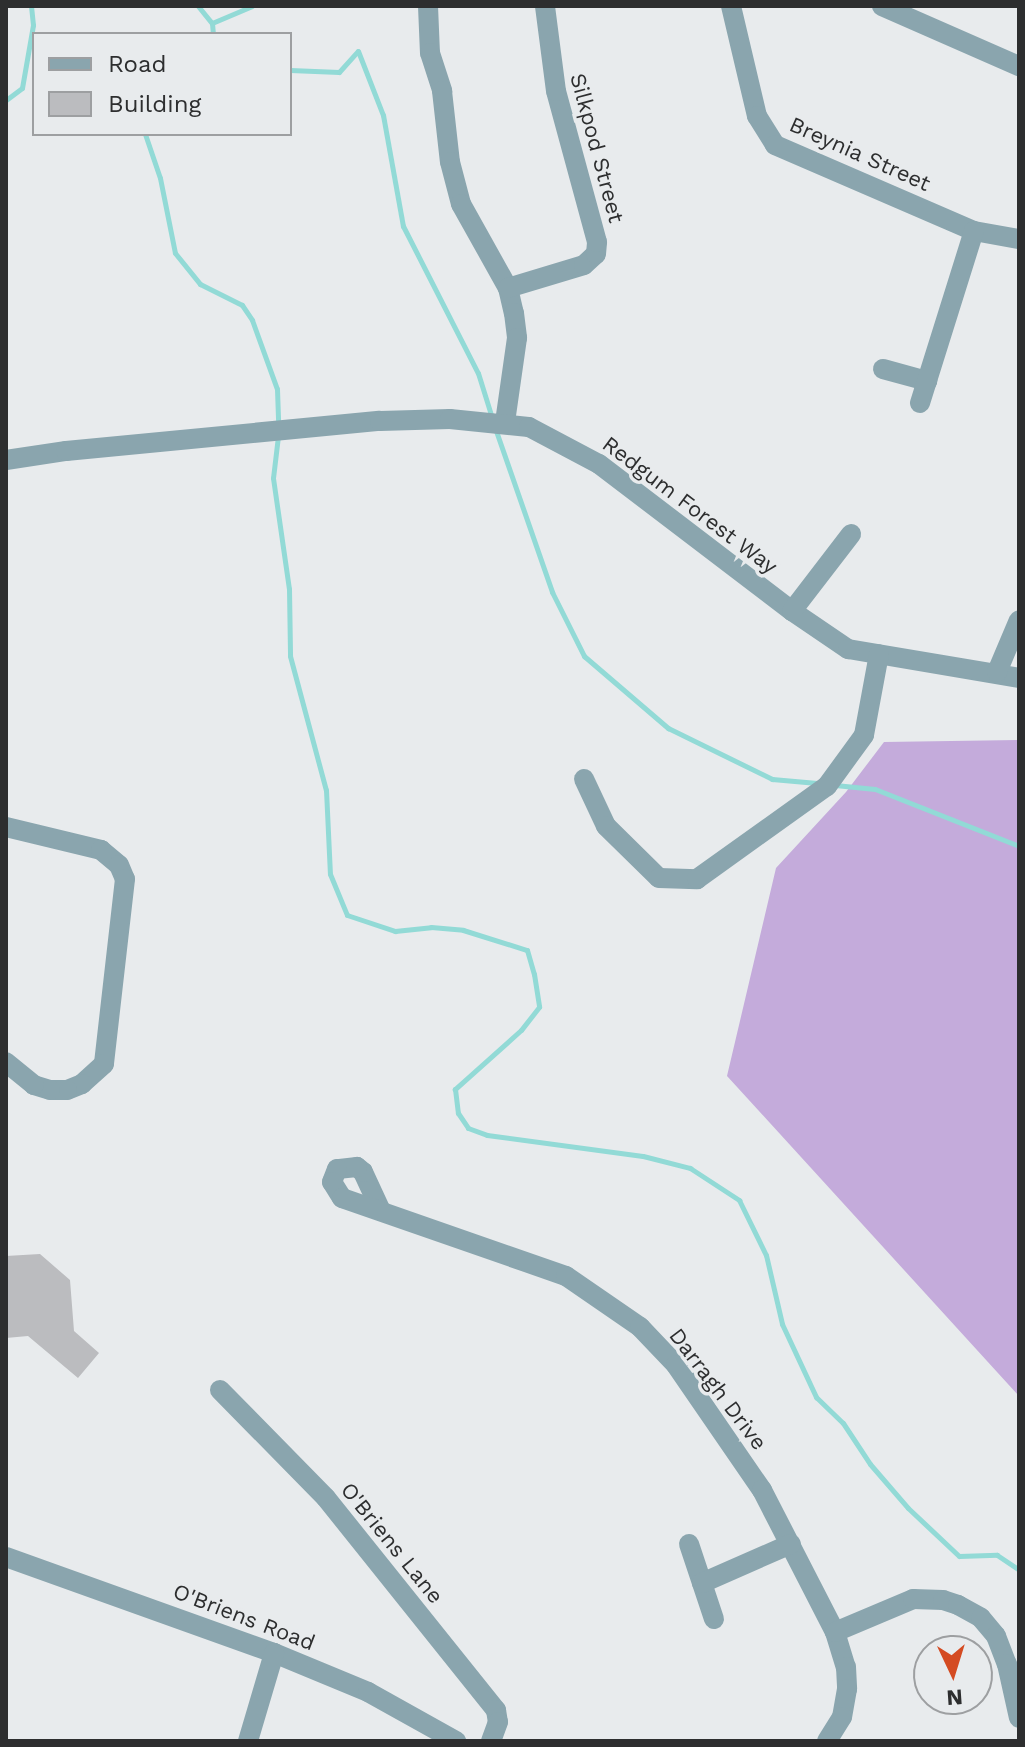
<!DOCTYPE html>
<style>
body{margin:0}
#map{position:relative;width:1025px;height:1747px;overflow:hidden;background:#e8ebed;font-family:"Work Sans",sans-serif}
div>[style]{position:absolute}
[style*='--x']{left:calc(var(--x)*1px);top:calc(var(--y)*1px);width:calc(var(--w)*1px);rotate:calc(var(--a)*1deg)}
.forest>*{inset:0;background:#c4abdb}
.stream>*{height:5px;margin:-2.5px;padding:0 2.5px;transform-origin:2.5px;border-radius:2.5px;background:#92dad6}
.building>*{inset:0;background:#bbbcbf}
.minor>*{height:20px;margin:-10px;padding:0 10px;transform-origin:10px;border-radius:10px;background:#8aa5ae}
span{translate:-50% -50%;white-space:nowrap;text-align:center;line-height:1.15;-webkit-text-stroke:7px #e8ebed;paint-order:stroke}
.street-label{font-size:22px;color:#2d2e2f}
.frame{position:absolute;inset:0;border:8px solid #2d2e2f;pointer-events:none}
.legend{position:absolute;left:32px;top:32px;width:260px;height:104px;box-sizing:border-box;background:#e8ebed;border:2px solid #9d9fa1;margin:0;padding:10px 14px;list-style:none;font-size:24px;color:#2d2e2f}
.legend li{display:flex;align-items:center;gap:16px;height:40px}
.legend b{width:40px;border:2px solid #9d9fa1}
.north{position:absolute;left:913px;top:1635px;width:80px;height:80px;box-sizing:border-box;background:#e8ebed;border:2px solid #9d9fa1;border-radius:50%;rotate:176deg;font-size:22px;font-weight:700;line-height:32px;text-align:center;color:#2d2e2f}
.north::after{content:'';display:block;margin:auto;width:28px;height:36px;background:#d44b22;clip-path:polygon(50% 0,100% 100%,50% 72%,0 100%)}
</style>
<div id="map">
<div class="forest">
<div style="clip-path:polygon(1019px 740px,1019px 1396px,727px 1076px,776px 868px,846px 792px,884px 742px)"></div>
</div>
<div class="stream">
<div style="--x:198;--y:6;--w:22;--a:51"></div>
<div style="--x:212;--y:23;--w:43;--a:-23"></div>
<div style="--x:212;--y:23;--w:11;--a:85"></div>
<div style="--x:290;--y:70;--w:49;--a:2.3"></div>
<div style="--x:339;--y:72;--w:28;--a:-48"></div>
<div style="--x:358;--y:51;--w:69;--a:68.7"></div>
<div style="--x:383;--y:115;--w:113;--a:79.8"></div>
<div style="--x:403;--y:226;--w:165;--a:63"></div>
<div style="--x:478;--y:373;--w:47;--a:72.7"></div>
<div style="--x:6;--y:100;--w:20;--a:-37"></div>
<div style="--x:22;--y:88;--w:64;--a:-80.1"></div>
<div style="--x:33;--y:25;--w:19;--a:-96"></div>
<div style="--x:145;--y:134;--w:46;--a:71.2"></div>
<div style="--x:160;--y:178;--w:76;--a:78.7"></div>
<div style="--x:175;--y:253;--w:40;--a:51"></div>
<div style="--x:200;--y:284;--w:47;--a:26.6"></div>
<div style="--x:242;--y:305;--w:18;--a:56"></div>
<div style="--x:252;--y:320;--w:73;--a:70.1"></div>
<div style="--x:277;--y:389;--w:37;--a:88"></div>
<div style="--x:495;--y:428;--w:174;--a:70.8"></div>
<div style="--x:552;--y:592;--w:72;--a:63.4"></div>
<div style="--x:584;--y:656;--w:111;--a:40.6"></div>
<div style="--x:668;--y:728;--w:116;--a:26.1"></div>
<div style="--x:772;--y:779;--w:45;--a:5.1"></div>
<div style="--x:278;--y:436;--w:42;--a:96.8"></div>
<div style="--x:273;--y:478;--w:112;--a:81.8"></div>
<div style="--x:289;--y:589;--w:67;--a:89.1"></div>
<div style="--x:290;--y:656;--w:139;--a:75"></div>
<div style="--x:326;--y:790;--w:84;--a:87.3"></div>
<div style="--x:330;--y:874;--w:44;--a:67.5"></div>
<div style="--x:347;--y:915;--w:51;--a:18.4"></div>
<div style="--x:395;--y:931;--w:36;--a:-6"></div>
<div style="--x:431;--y:927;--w:32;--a:5"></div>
<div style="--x:463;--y:930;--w:67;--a:17.4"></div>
<div style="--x:527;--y:950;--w:25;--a:74"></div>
<div style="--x:534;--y:974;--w:33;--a:81"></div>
<div style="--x:539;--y:1007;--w:29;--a:128"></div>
<div style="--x:521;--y:1030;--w:89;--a:138.2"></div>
<div style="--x:455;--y:1089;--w:24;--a:83"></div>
<div style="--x:458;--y:1113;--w:18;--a:56"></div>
<div style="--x:468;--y:1128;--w:20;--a:20"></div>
<div style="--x:487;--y:1135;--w:157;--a:7.7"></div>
<div style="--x:643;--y:1156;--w:49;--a:14.3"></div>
<div style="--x:690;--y:1168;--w:59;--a:33.1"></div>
<div style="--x:739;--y:1200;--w:61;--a:63.9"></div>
<div style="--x:766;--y:1255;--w:71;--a:76.9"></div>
<div style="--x:782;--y:1324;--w:81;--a:65"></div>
<div style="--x:816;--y:1397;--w:37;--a:44"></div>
<div style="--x:843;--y:1423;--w:49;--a:56.6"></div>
<div style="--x:870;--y:1464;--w:58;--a:49.2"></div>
<div style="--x:908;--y:1508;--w:70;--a:43.3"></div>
<div style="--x:959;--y:1556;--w:38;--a:-2"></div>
<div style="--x:997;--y:1555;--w:27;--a:34"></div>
<div style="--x:835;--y:785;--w:40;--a:5.7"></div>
<div style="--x:875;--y:789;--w:155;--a:21.6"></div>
</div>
<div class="building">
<div style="clip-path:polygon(40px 1254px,70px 1280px,74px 1331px,99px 1353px,78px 1378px,28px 1336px,6px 1338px,6px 1256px)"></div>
</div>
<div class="minor">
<div style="--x:428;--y:6;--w:47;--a:87.6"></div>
<div style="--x:430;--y:53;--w:40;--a:72"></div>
<div style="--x:442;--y:91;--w:71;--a:83.6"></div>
<div style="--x:450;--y:162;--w:43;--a:75.3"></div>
<div style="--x:461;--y:204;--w:96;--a:60.8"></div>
<div style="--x:508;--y:288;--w:26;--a:77"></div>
<div style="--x:514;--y:313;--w:25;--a:83"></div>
<div style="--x:517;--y:338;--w:85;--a:98.1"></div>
<div style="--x:731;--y:6;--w:113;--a:76.7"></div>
<div style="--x:757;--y:116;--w:34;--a:58"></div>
<div style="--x:775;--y:145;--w:217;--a:23.4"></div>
<div style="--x:974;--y:231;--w:46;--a:10.1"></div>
<div style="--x:882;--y:6;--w:150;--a:23.7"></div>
<div style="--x:508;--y:288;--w:79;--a:-16.8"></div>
<div style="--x:584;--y:265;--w:16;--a:-43"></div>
<div style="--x:596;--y:254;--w:12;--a:-85"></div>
<div style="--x:597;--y:242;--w:156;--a:-105.2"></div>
<div style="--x:556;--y:91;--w:86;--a:-97.4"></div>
<div style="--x:883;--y:369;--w:46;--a:15.3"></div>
<div style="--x:920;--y:403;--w:180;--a:-72.6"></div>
<div style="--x:6;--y:460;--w:61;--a:-8.5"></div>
<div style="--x:66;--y:451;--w:315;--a:-5.5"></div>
<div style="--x:380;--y:421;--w:70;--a:-1.6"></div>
<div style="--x:450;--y:419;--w:79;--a:5.8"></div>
<div style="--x:529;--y:427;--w:79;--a:27.9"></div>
<div style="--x:599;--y:464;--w:243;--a:37.3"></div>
<div style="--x:792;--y:611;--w:68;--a:34.2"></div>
<div style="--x:848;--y:649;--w:173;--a:9.6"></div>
<div style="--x:792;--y:611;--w:97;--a:-52.5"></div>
<div style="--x:997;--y:672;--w:56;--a:-67.1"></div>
<div style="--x:584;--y:779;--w:52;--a:64.9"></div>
<div style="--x:606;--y:826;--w:74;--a:44.5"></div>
<div style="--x:659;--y:878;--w:38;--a:2"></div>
<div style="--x:697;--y:879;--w:160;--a:-35.6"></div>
<div style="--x:827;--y:786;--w:63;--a:-54"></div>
<div style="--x:864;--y:735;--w:82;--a:-79.5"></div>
<div style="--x:6;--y:827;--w:98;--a:13.6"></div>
<div style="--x:101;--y:850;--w:23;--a:40"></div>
<div style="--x:119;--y:865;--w:15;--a:67"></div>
<div style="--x:125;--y:879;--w:186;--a:96.5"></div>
<div style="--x:104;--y:1064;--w:30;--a:138"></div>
<div style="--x:82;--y:1084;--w:16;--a:158"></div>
<div style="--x:67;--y:1090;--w:17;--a:180"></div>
<div style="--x:50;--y:1090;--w:17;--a:-163"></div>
<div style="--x:34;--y:1085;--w:36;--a:-141"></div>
<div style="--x:381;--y:1211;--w:43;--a:-114.8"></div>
<div style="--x:363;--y:1172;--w:8;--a:-140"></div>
<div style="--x:357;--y:1167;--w:20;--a:174"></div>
<div style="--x:337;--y:1169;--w:14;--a:111"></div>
<div style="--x:332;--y:1182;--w:19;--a:58"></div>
<div style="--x:342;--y:1198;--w:237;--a:19.2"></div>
<div style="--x:566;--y:1276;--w:90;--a:34.6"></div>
<div style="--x:640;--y:1327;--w:52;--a:46.5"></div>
<div style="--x:676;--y:1365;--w:152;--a:55.5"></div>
<div style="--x:762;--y:1490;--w:160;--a:62.8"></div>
<div style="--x:835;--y:1632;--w:37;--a:73"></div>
<div style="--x:846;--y:1667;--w:22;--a:87"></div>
<div style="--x:847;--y:1689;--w:28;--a:100"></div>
<div style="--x:842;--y:1717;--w:28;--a:122"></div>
<div style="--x:220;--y:1390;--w:151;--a:45.5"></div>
<div style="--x:326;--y:1498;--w:272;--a:51.3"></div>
<div style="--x:496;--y:1710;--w:12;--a:81"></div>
<div style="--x:498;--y:1722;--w:20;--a:110"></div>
<div style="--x:689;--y:1544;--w:79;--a:71.6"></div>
<div style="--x:6;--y:1557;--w:285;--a:19.7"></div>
<div style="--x:274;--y:1653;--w:102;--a:22.5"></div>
<div style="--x:368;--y:1692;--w:101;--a:29.1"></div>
<div style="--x:702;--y:1583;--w:97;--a:-23.7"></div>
<div style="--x:835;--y:1632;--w:85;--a:-22.9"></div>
<div style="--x:913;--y:1599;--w:30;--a:2"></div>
<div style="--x:943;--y:1600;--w:16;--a:18"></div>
<div style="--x:958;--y:1605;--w:26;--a:29"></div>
<div style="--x:981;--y:1618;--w:23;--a:50"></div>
<div style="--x:996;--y:1636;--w:30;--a:69"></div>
<div style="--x:1007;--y:1664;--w:55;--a:77.5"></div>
<div style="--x:248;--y:1741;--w:92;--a:-73.5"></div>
</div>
<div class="street-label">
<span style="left:597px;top:148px;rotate:75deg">Silkpod Street</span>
<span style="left:860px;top:154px;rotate:24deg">Breynia Street</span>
<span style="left:690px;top:505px;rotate:37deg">Redgum Forest Way</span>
<span style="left:718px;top:1389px;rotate:53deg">Darragh Drive</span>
<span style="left:392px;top:1543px;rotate:51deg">O'Briens Lane</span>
<span style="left:244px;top:1617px;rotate:21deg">O'Briens Road</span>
</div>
<div class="frame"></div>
<ul class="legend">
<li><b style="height:10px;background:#8aa5ae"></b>Road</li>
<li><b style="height:22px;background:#bbbcbf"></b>Building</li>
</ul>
<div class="north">N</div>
</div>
